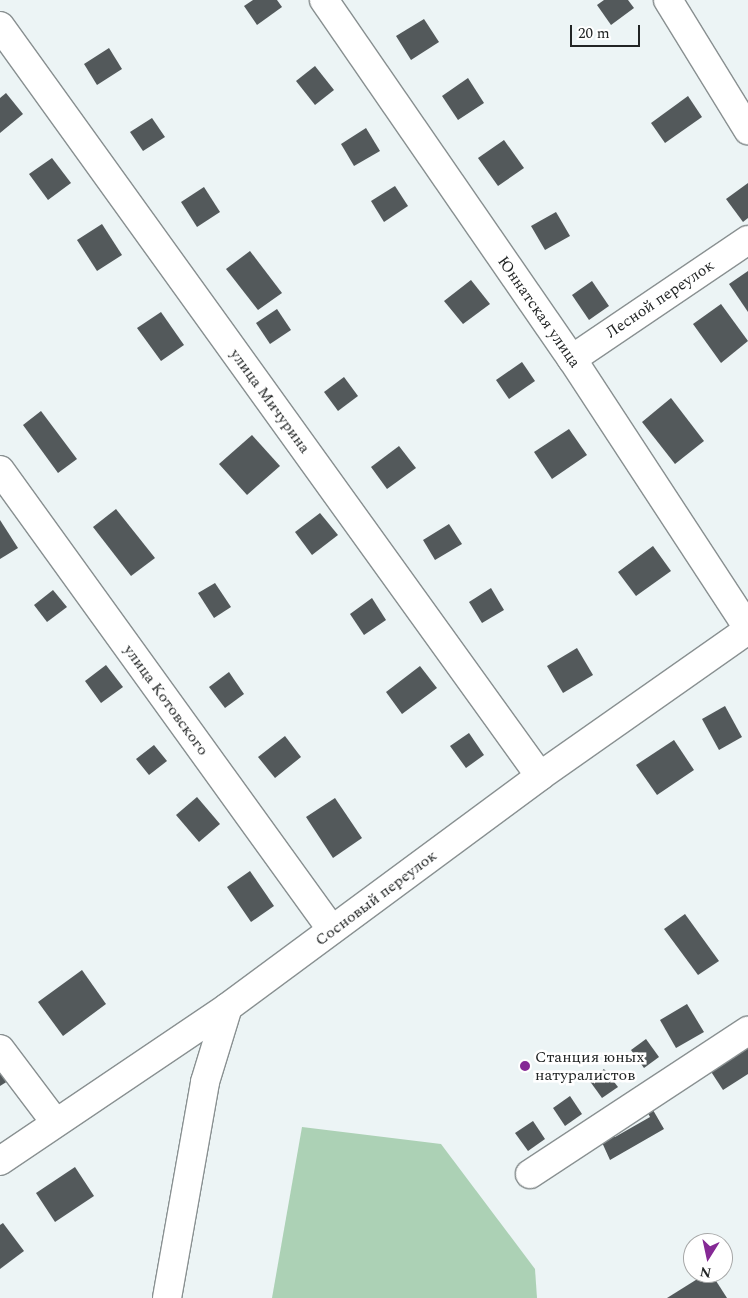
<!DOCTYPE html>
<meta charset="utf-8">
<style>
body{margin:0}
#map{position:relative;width:748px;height:1298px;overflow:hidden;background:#ecf4f5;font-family:Spectral,serif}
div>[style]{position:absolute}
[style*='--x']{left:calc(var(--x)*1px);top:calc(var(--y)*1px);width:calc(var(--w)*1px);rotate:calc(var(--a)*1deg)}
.green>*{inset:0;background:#acd1b5}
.building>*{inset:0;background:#53595b}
.roads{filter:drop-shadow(1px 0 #899091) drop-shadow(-1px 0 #899091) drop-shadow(0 1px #899091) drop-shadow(0 -1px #899091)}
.minor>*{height:28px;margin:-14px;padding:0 14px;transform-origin:14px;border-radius:14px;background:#fff}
.dots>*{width:14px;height:14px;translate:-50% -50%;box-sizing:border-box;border:2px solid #fff;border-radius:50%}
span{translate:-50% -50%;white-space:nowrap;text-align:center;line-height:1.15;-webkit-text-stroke:5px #fff;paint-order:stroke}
.street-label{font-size:16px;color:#212424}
.poi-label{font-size:16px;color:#212424}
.left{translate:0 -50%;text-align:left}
.north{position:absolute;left:683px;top:1233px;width:50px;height:50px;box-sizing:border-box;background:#fff;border:1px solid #a6a7a7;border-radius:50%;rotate:190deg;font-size:14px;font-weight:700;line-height:20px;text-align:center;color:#212424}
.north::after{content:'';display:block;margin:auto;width:18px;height:22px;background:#852995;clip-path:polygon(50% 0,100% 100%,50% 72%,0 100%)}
.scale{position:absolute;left:570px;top:25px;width:70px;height:22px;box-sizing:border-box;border:2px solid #212424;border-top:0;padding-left:6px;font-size:15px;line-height:18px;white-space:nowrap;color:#212424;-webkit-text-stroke:4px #fff;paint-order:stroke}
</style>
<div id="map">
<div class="green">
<div style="clip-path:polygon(302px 1127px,441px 1144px,535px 1269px,537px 1298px,272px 1298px)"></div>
</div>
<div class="building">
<div style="clip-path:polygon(253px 0,277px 0,282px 7px,257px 25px,244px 6px)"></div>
<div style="clip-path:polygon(604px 0,628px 0,634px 8px,611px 25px,597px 5px)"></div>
<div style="clip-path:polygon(424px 19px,439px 42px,411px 60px,396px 36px)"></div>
<div style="clip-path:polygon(109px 48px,122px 69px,97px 85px,84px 64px)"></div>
<div style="clip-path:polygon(315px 66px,334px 90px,315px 105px,296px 81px)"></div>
<div style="clip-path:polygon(468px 78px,484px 103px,458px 120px,442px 96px)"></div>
<div style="clip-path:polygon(6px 93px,23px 114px,0 133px,0 98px)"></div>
<div style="clip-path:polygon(688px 96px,702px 117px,665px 143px,651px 123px)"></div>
<div style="clip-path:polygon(152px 118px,165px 137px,143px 151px,130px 132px)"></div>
<div style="clip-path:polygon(366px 128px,380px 151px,354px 166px,341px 144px)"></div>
<div style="clip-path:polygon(504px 140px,524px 168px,498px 186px,478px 158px)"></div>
<div style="clip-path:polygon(52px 158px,71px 183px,48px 200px,29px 174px)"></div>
<div style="clip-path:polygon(748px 183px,748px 218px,743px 222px,726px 199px)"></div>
<div style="clip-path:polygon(395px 186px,408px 206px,384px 222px,371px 201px)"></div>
<div style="clip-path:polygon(204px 187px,220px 212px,197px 227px,181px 202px)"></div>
<div style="clip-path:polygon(556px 212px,570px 236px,545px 250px,531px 226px)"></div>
<div style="clip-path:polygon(102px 224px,122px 255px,97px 271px,77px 240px)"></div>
<div style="clip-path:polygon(250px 251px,282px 293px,258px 310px,226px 269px)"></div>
<div style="clip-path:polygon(748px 271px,748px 312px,729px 284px)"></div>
<div style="clip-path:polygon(471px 280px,490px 304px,463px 324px,444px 301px)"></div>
<div style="clip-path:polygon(592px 281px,609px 306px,589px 320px,572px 295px)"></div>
<div style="clip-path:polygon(721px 304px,748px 341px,721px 363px,693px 324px)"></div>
<div style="clip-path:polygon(277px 309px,291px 330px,270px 344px,256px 323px)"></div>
<div style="clip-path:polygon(161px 312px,184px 345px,161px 361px,137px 328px)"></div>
<div style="clip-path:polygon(522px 362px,535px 381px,509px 399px,496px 380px)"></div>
<div style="clip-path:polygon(344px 377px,358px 396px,338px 411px,324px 392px)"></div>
<div style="clip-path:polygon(671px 398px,704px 441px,675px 464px,642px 422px)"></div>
<div style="clip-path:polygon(41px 411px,77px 459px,58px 473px,23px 425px)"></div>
<div style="clip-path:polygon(569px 429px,587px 455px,552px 479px,534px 452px)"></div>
<div style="clip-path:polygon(252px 435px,280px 466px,247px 495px,219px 464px)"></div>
<div style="clip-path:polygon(399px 446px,416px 468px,387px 489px,371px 467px)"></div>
<div style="clip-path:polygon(116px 509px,155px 558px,131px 576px,93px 527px)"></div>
<div style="clip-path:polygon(320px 513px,338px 535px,312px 555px,295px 532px)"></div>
<div style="clip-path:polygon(0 520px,18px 548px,0 559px)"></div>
<div style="clip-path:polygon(449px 524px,462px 544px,435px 560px,423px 540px)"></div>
<div style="clip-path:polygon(653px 546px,671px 571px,636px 596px,618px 572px)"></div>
<div style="clip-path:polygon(215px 583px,231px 607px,214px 618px,198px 593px)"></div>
<div style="clip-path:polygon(491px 588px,504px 610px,482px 623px,469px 602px)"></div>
<div style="clip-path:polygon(53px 590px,67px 607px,47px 622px,34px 605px)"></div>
<div style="clip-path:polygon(372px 598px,386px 620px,364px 635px,350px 614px)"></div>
<div style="clip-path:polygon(577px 648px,593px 675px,563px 693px,547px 666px)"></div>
<div style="clip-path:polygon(106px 665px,123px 687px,101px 703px,85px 681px)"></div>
<div style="clip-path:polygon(420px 666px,437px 688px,402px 714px,386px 692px)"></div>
<div style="clip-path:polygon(229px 672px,244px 694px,225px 708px,209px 687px)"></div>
<div style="clip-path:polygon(725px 706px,742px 737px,719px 750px,702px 719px)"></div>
<div style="clip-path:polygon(469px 733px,484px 755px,466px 768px,450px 746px)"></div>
<div style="clip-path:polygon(285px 736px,301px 757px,275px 778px,258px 757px)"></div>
<div style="clip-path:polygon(674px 740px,694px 770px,657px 795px,636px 765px)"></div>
<div style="clip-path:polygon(154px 745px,167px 761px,149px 775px,136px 759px)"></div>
<div style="clip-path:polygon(197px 797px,220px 824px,199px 842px,176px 815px)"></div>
<div style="clip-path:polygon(335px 798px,362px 838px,333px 858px,306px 817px)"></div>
<div style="clip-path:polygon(250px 871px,274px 906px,251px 922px,227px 887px)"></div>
<div style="clip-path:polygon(685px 914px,719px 961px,698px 975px,664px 929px)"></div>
<div style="clip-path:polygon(82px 970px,106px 1004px,63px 1036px,38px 1002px)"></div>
<div style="clip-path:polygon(687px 1004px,704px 1032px,676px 1048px,660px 1020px)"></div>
<div style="clip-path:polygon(748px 1036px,748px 1074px,723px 1090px,706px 1064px)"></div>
<div style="clip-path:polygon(646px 1039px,659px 1057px,644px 1068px,631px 1050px)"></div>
<div style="clip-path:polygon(0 1069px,8px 1081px,0 1086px)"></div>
<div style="clip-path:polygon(604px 1069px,618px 1087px,602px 1098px,589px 1080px)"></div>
<div style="clip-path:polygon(570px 1096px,582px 1114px,565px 1126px,553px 1108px)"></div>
<div style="clip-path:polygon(653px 1110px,664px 1129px,610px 1160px,600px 1138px,612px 1131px,615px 1137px,650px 1117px,648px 1113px)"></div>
<div style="clip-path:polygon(533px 1121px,545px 1139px,528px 1151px,515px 1133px)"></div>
<div style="clip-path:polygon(75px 1167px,94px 1196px,55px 1222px,36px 1193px)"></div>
<div style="clip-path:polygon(3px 1223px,24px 1251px,0 1269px,0 1225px)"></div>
<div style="clip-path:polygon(707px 1273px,711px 1273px,727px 1298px,667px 1298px)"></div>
</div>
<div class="roads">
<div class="minor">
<div style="--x:324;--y:0;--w:436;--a:55.4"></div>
<div style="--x:572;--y:359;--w:321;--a:56.8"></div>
<div style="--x:668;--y:0;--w:153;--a:58.4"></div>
<div style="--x:0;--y:26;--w:924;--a:54.25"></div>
<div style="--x:572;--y:359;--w:212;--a:-34.1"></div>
<div style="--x:0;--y:470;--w:567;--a:54.18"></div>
<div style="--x:0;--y:1049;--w:91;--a:53"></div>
<div style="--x:0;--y:1161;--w:275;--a:-34"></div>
<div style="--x:228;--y:1007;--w:388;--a:-36.5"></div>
<div style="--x:540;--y:776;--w:254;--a:-35.1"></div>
<div style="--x:530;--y:1174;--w:261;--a:-33.3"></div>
<div style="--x:167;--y:1298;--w:219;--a:-80"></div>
<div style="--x:205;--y:1082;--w:78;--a:-73"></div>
</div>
</div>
<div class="dots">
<div style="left:525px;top:1066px;background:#852995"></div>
</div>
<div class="street-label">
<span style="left:660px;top:299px;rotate:-34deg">Лесной переулок</span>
<span style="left:539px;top:312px;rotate:55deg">Юннатская улица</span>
<span style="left:270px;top:401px;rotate:54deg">улица Мичурина</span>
<span style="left:166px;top:700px;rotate:54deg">улица Котовского</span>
<span style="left:376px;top:898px;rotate:-37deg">Сосновый переулок</span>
</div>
<div class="poi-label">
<span class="left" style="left:535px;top:1066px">Станция юных<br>натуралистов</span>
</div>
<div class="north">N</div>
<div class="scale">20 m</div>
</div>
